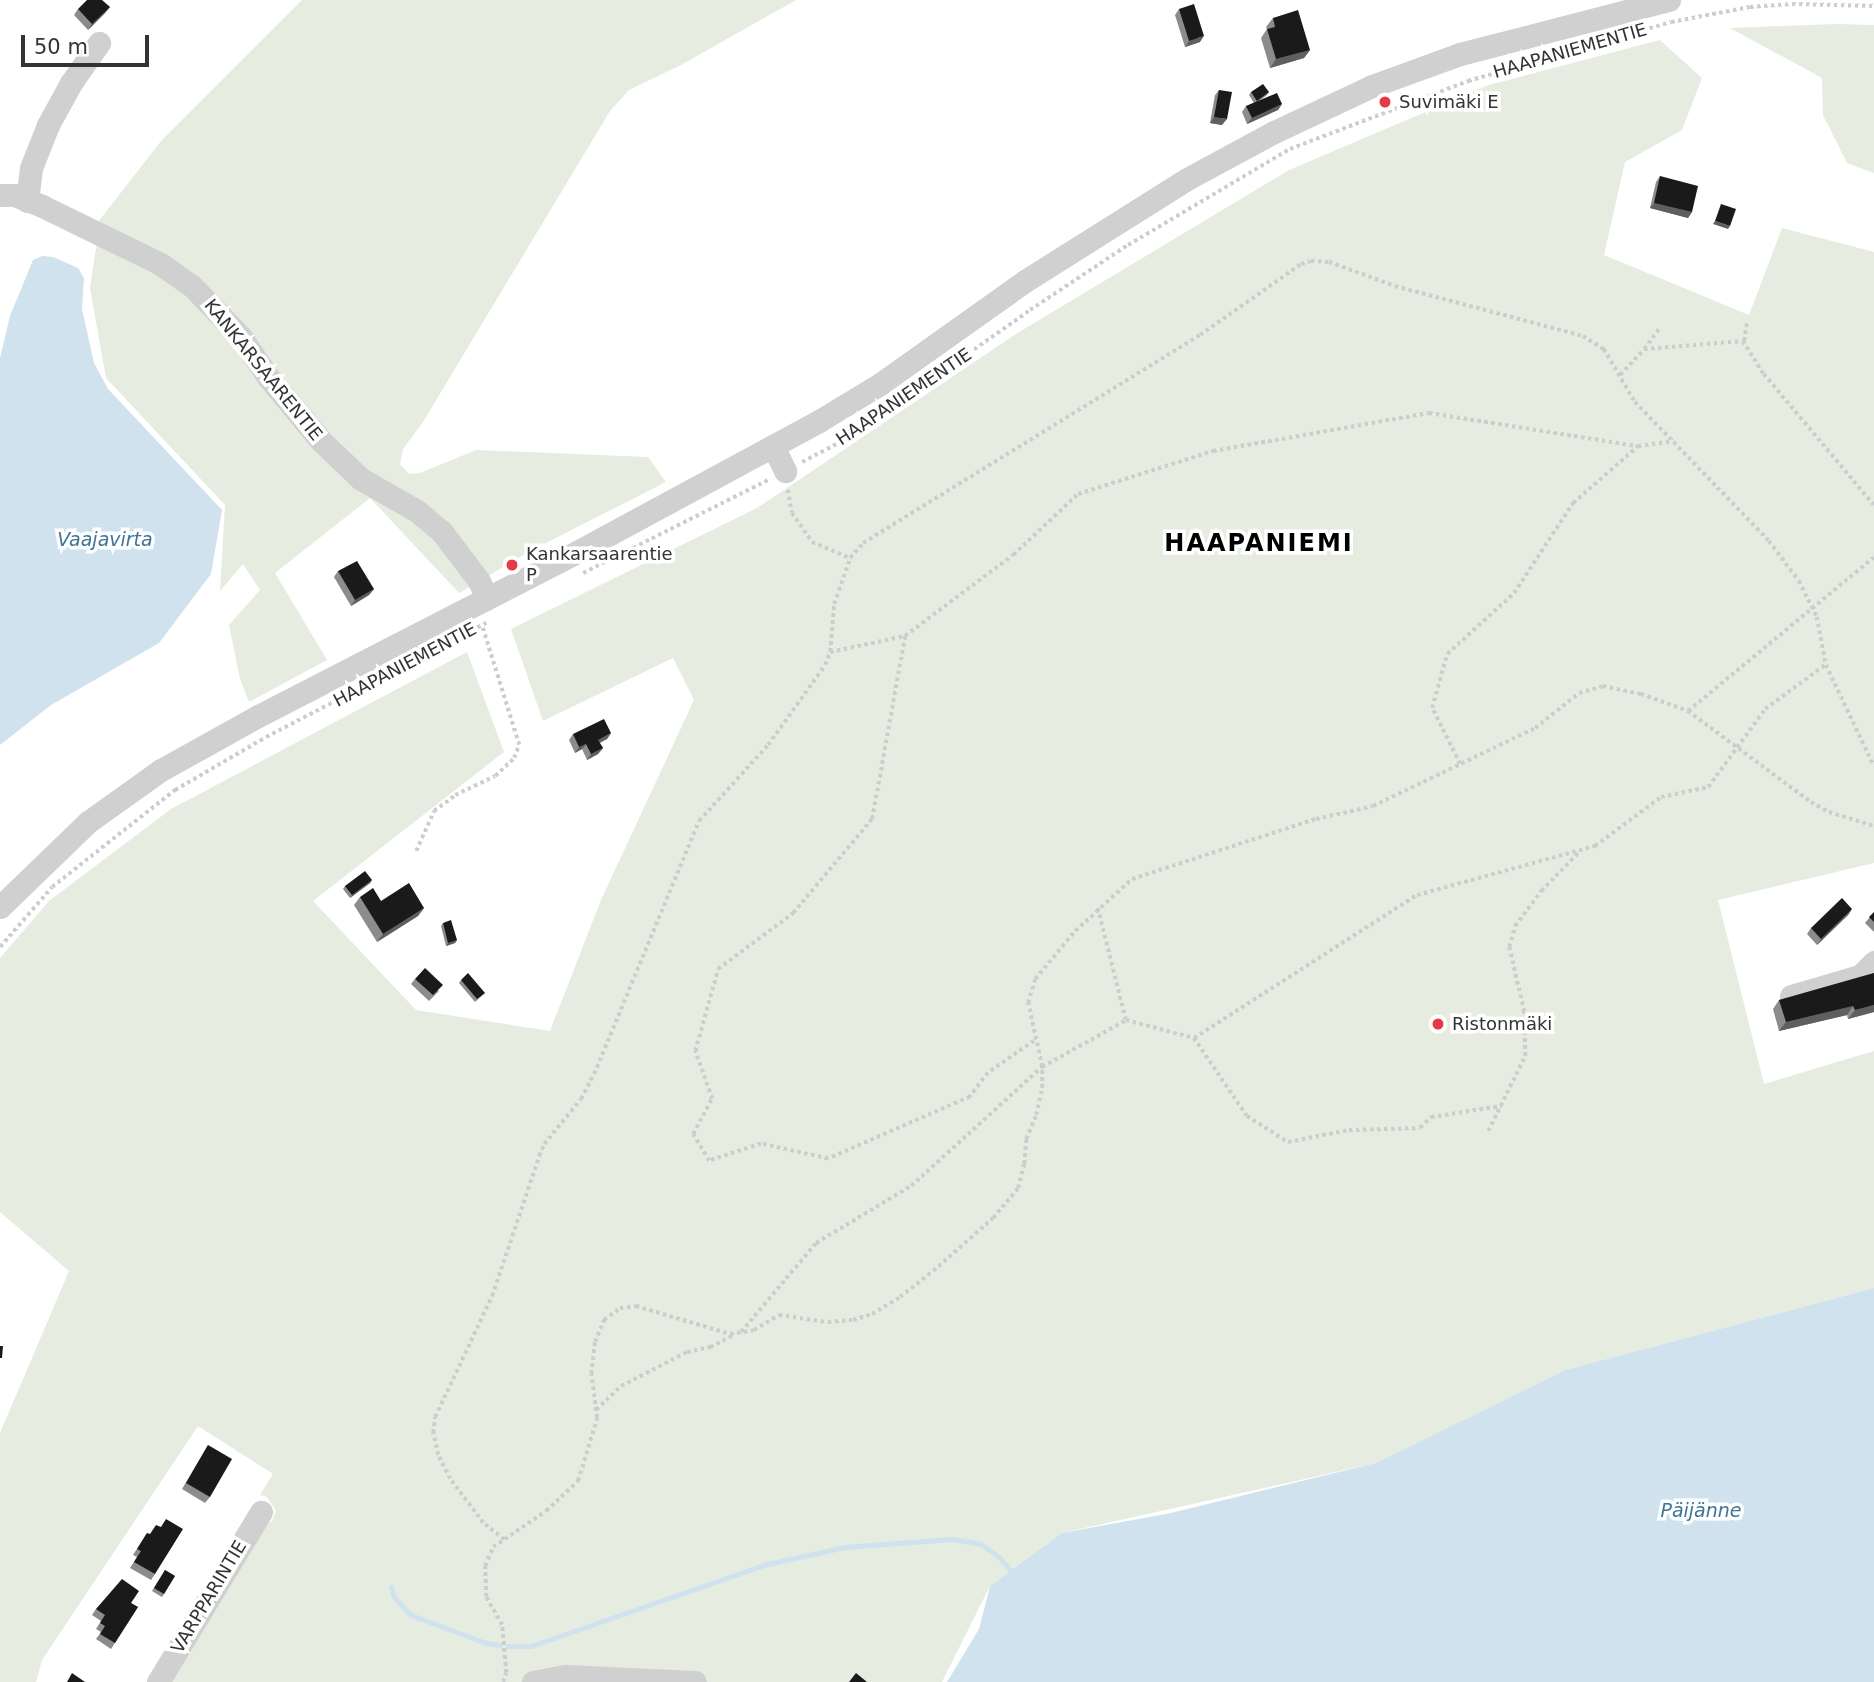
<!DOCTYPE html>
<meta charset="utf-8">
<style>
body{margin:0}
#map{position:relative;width:1874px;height:1682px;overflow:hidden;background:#fff;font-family:"DejaVu Sans",sans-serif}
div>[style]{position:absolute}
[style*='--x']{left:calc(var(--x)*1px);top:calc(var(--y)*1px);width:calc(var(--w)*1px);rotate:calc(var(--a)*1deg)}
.green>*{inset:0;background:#e6ecdf}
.water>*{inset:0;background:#cfe2ee}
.stream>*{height:5px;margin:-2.5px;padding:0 2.5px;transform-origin:2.5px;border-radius:2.5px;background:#cfe2ee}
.path>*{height:3.5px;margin-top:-1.75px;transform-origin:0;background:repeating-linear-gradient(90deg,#cdcdcd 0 3.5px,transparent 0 7px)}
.minor>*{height:23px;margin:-11.5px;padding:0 11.5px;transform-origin:11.5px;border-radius:11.5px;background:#d0d0d0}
.wall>*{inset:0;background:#8c8c8c}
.shaded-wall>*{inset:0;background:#5f5f5f}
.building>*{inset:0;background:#1a1a1a}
.dots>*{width:19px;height:19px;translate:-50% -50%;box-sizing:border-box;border:4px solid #fff;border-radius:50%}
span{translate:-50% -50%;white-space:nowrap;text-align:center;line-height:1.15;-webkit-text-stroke:7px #fff;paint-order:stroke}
.street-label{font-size:18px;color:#333}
.poi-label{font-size:18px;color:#333}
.left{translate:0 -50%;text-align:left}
.water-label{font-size:19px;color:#3f7597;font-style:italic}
.district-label{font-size:24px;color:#000;font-weight:700;letter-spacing:2px}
.scale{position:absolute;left:21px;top:35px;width:128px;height:32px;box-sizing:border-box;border:4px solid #333;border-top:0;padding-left:9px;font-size:21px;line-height:24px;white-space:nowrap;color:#333;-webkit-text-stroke:5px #fff;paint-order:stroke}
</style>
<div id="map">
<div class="green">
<div style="clip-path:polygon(302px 0,796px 0,681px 65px,629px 90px,610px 111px,423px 422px,403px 449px,400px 464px,409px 474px,420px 473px,476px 450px,648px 457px,666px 482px,532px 550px,459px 593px,370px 498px,275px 573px,327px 660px,249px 702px,240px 679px,229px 625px,260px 590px,243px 564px,220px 591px,225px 505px,106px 378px,90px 288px,97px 242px,157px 271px,235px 339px,264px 390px,324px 456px,324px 432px,249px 335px,98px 222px,161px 141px)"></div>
<div style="clip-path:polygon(1836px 24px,1874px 25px,1874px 173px,1847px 163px,1823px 115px,1822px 78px,1730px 28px)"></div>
<div style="clip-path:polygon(1660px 40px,1702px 78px,1682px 130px,1625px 162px,1604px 255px,1749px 315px,1782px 228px,1874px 252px,1874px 863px,1718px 900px,1764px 1084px,1874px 1051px,1874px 1288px,1565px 1370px,1376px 1463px,1062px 1533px,990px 1586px,942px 1682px,167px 1682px,260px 1530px,272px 1521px,276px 1511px,267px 1497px,260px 1495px,273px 1474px,198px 1426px,42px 1660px,36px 1682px,0 1682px,0 1433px,69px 1271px,0 1212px,0 958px,49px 901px,171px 809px,467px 652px,504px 752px,313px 901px,416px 1010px,550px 1031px,601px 900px,694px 700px,673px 658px,543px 721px,511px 629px,757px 508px,1016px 334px,1289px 170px,1489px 85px)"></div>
</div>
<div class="water">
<div style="clip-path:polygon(42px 256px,53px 257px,78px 268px,84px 278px,82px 309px,94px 363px,108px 389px,222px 510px,211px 574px,159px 643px,51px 705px,0 745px,0 358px,10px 316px,33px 260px)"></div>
<div style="clip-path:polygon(1874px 1288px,1874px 1682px,947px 1682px,979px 1629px,990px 1586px,1062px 1533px,1171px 1513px,1376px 1463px,1565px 1370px)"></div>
</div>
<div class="stream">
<div style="--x:391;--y:1587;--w:10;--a:73"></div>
<div style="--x:394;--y:1597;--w:25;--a:47"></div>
<div style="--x:411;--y:1615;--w:80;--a:20.5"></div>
<div style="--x:486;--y:1643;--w:14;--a:8"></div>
<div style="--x:508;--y:1646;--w:23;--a:0"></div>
<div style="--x:531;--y:1646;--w:250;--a:-19.2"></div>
<div style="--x:767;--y:1564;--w:80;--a:-12.3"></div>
<div style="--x:845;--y:1547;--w:107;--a:-4.3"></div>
<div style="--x:952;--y:1539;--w:29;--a:10"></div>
<div style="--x:981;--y:1544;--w:22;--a:36"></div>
<div style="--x:999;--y:1557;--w:18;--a:49"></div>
</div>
<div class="path">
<div style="--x:1744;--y:341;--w:19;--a:-81"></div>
<div style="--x:1644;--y:349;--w:26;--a:-53"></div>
<div style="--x:1620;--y:375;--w:35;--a:-47"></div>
<div style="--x:1644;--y:349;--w:99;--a:-4.6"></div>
<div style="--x:1743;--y:341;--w:39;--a:58"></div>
<div style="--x:1764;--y:374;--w:171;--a:50"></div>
<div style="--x:802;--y:462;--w:52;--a:-27.6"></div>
<div style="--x:848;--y:438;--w:223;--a:-35.1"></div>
<div style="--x:1030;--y:310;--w:118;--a:-33.6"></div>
<div style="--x:1128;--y:245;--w:188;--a:-30.7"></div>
<div style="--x:1290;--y:149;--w:191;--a:-20.9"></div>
<div style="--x:1468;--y:81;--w:211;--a:-16.2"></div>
<div style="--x:1671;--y:22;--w:80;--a:-10.8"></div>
<div style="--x:1750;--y:7;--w:42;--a:-4.1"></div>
<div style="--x:1792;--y:4;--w:82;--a:1.4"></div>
<div style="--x:788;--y:490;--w:23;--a:80"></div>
<div style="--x:792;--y:513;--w:35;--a:55"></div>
<div style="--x:812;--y:542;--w:41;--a:22.8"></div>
<div style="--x:583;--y:573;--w:209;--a:-26.7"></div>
<div style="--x:830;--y:652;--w:77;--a:-12"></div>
<div style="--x:1688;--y:711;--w:241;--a:-39.6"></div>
<div style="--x:1460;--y:764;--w:63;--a:-116.6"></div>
<div style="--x:1432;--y:708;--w:56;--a:-74.5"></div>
<div style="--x:1447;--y:654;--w:91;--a:-42.3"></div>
<div style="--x:1514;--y:593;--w:108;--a:-56.8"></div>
<div style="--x:1573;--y:503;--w:86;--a:-41.2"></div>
<div style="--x:416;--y:851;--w:44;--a:-65.8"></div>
<div style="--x:434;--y:811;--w:26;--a:-37"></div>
<div style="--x:455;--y:795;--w:44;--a:-25.4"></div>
<div style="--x:495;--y:776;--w:26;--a:-43"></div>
<div style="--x:514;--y:758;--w:14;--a:-69"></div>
<div style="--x:519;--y:745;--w:125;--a:-107.3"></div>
<div style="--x:1098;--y:908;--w:115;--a:76"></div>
<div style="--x:0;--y:947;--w:79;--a:-49.1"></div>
<div style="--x:52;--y:887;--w:157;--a:-38.3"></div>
<div style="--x:175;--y:790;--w:105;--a:-30.2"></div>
<div style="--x:266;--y:737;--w:248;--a:-27.4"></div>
<div style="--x:1194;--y:1038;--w:94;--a:55.8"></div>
<div style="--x:1247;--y:1116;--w:49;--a:32.4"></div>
<div style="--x:1288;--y:1142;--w:62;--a:-11.1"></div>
<div style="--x:1349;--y:1130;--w:71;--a:-1.6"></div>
<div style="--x:1420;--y:1128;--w:16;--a:-45"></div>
<div style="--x:1431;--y:1117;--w:71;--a:-8.9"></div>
<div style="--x:1034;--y:1041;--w:56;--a:145.2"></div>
<div style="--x:988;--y:1073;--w:30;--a:127"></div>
<div style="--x:970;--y:1097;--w:155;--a:156.4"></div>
<div style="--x:828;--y:1159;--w:69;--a:-167.4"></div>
<div style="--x:761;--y:1144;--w:55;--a:161.9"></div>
<div style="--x:709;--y:1161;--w:31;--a:-121"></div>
<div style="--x:693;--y:1134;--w:40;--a:-62"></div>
<div style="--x:712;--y:1099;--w:51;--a:-109.5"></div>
<div style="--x:695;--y:1051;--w:85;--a:-74.3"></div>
<div style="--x:718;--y:969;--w:94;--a:-36.7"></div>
<div style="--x:793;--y:913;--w:123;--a:-50"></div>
<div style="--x:872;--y:819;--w:186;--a:-79.8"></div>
<div style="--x:905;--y:636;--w:135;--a:-36.9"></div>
<div style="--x:1013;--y:555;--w:89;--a:-43.2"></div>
<div style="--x:1078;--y:494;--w:142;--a:-17.7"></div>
<div style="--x:1213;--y:451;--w:219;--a:-10"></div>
<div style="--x:1429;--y:413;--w:212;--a:9"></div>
<div style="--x:1638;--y:446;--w:36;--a:-8"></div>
<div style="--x:1488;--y:1131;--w:84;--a:-63.7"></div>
<div style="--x:1525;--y:1056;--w:44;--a:-91.3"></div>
<div style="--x:1524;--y:1012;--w:67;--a:-103"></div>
<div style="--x:1509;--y:947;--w:22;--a:-74"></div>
<div style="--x:1515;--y:926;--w:44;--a:-53.4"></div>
<div style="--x:1541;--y:891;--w:56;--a:-45.7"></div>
<div style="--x:741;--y:1332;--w:116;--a:-49.9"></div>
<div style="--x:816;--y:1243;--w:111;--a:-31"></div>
<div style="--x:911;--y:1186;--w:177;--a:-42.3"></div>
<div style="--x:1042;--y:1067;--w:96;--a:-29.2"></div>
<div style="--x:1126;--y:1020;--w:70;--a:14.8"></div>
<div style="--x:1194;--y:1038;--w:265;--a:-32.7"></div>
<div style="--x:1417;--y:895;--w:185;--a:-15.4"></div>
<div style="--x:1595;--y:846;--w:82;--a:-36.6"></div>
<div style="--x:1661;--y:797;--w:48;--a:-12"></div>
<div style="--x:1708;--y:787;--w:97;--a:-53.8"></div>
<div style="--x:1765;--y:709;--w:74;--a:-36.3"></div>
<div style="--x:596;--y:1410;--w:35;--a:-44"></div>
<div style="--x:621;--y:1386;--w:74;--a:-27.3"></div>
<div style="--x:687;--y:1352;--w:24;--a:-12"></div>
<div style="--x:710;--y:1347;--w:27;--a:-27"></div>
<div style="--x:504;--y:1540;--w:27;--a:-141"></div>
<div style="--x:483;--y:1523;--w:55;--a:-126.9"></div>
<div style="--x:450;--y:1479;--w:27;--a:-117"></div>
<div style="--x:438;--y:1455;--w:23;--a:-103"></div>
<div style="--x:433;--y:1433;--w:16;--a:-83"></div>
<div style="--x:435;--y:1417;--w:134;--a:-64.8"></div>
<div style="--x:492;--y:1296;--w:148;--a:-71.4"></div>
<div style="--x:539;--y:1156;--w:13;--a:-67"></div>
<div style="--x:544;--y:1144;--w:58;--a:-50.6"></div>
<div style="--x:581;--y:1099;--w:28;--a:-63"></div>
<div style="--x:594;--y:1074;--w:274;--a:-67.5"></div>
<div style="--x:699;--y:821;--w:103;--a:-47.8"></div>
<div style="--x:768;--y:745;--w:98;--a:-54.5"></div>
<div style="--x:825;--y:665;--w:14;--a:-69"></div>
<div style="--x:830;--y:652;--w:48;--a:-85.2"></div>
<div style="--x:834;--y:604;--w:49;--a:-70.8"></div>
<div style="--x:850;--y:558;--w:20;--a:-49"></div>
<div style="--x:863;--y:543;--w:396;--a:-31.7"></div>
<div style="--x:1200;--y:335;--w:123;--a:-35.1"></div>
<div style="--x:1301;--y:264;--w:10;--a:-17"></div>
<div style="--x:1311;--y:261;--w:18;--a:3"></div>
<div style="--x:1329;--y:262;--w:70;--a:20"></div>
<div style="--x:1395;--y:286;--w:195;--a:14.9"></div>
<div style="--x:1583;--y:336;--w:25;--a:32"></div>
<div style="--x:1604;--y:349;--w:61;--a:59.7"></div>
<div style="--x:1635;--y:402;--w:193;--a:46"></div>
<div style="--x:1769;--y:541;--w:50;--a:53.1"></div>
<div style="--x:1799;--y:581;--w:40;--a:63.4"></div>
<div style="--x:1817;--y:617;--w:49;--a:79.4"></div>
<div style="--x:1826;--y:665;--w:112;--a:64.6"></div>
<div style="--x:503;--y:1682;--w:9;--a:-72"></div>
<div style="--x:506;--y:1673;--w:48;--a:-94.8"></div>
<div style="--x:502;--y:1625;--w:32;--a:-120"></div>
<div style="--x:486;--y:1597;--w:31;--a:-92"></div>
<div style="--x:485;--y:1566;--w:21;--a:-67"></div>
<div style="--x:493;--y:1547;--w:64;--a:-34.2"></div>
<div style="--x:546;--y:1511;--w:44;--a:-43.2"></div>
<div style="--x:578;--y:1481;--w:66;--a:-73.2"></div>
<div style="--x:597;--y:1418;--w:44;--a:-97.8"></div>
<div style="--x:591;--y:1374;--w:32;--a:-83"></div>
<div style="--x:595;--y:1342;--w:24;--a:-68"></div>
<div style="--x:604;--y:1320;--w:20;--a:-37"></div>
<div style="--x:620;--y:1308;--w:16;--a:-7"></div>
<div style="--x:636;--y:1306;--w:98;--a:16.6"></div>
<div style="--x:730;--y:1334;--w:24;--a:-9"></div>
<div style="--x:754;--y:1330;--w:29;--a:-31"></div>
<div style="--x:779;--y:1315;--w:49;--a:8.1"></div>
<div style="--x:828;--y:1322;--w:25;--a:-5"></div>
<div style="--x:853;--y:1320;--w:20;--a:-18"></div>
<div style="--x:872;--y:1314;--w:33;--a:-31"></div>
<div style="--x:900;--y:1297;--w:42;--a:-38.2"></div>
<div style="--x:933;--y:1271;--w:80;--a:-41.5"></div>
<div style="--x:993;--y:1218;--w:39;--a:-50"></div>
<div style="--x:1018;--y:1188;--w:25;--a:-76"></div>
<div style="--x:1024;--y:1164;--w:25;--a:-85"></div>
<div style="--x:1026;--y:1139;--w:26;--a:-67"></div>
<div style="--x:1036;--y:1115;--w:28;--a:-77"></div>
<div style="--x:1042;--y:1088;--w:21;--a:-90"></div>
<div style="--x:1042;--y:1067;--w:66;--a:-102.3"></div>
<div style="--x:1028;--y:1003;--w:25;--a:-74"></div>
<div style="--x:1035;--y:979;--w:62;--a:-50.2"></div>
<div style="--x:1075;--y:931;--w:77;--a:-42.4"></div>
<div style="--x:1132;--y:879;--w:194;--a:-18.1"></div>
<div style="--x:1316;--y:819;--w:58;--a:-12.8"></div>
<div style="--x:1373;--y:806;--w:180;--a:-25.7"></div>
<div style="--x:1535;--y:728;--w:56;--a:-38.5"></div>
<div style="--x:1579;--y:693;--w:25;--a:-16"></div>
<div style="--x:1603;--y:686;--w:39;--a:12"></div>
<div style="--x:1641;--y:694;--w:50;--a:19.9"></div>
<div style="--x:1688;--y:711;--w:153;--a:36.5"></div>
<div style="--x:1811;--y:802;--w:21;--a:29"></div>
<div style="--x:1829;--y:812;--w:47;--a:17.3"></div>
</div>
<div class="minor">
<div style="--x:0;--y:195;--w:14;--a:0"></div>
<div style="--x:14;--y:195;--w:30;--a:21"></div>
<div style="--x:42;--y:206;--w:130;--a:26"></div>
<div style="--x:159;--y:263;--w:39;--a:35"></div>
<div style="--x:191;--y:285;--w:72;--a:46.1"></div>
<div style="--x:241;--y:337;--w:48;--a:56"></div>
<div style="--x:268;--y:377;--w:83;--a:50.4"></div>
<div style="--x:321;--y:441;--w:55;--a:43.5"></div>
<div style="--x:361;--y:479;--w:64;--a:29.7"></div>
<div style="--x:417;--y:511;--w:33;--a:40"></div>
<div style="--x:442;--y:532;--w:61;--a:52.9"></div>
<div style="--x:479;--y:581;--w:19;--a:65"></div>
<div style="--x:27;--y:201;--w:33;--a:-83"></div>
<div style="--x:31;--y:168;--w:46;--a:-68.4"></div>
<div style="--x:48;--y:125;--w:48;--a:-61.3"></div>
<div style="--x:71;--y:83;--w:49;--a:-55"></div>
<div style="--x:773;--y:446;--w:28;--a:64"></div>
<div style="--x:0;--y:907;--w:122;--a:-44"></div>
<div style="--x:88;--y:822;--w:90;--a:-35.5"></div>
<div style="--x:161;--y:770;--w:111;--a:-29.1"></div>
<div style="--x:258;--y:716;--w:354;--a:-27.2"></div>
<div style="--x:573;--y:554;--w:280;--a:-28.4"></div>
<div style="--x:819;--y:421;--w:71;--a:-31.2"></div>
<div style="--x:880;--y:384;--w:178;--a:-35.4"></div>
<div style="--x:1025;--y:281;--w:191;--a:-32.2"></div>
<div style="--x:1187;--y:179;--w:99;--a:-28.4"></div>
<div style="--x:1274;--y:132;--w:108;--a:-25.1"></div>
<div style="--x:1372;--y:86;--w:94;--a:-20"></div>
<div style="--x:1460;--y:54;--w:216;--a:-14.5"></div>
<div style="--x:1791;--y:996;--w:72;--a:-16.2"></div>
<div style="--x:1860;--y:976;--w:20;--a:-45"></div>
<div style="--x:158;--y:1682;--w:199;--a:-58.8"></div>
<div style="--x:533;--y:1682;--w:33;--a:-11"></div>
<div style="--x:565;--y:1676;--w:130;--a:2.6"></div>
</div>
<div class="wall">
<div style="clip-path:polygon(110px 7px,105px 13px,88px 30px,74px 15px,78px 9px)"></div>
<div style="clip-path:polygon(1179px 9px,1200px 42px,1185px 47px,1175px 15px)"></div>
<div style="clip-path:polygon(1273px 18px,1310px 50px,1304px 58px,1270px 68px,1261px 38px,1267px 29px,1266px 27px)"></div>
<div style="clip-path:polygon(1219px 90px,1222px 125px,1210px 123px,1215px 95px)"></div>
<div style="clip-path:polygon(1251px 92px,1269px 92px,1267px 95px,1259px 101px,1282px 104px,1278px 110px,1247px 124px,1242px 112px,1246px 106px,1254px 103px,1249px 95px)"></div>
<div style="clip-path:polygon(1660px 176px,1692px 212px,1688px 218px,1650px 208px,1656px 182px)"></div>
<div style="clip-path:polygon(338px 571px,374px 589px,369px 595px,351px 606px,334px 577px)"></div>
<div style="clip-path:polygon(611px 733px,607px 739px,600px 743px,603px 748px,598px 754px,587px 760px,582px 749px,575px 753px,569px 740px,573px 734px)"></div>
<div style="clip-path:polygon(372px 880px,370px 883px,350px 898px,343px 889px,345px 886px)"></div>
<div style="clip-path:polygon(360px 897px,381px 901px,424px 908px,418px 916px,377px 942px,354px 905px)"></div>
<div style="clip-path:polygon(1852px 909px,1848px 915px,1817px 945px,1807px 934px,1811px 928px)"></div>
<div style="clip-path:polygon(1874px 912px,1874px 932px,1865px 923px)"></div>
<div style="clip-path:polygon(443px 923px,457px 940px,455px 943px,446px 946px,441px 926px)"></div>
<div style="clip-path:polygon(1874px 973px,1874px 1012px,1848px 1019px,1847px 1015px,1779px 1031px,1773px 1009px,1779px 1000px)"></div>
<div style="clip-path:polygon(415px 979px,439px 991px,429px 1001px,411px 984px)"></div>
<div style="clip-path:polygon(461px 980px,485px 993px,475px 1002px,459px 983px)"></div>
<div style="clip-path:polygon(208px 1445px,210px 1497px,205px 1503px,182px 1489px)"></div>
<div style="clip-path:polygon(147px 1533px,155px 1574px,151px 1580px,130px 1568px,137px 1557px,133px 1555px)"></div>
<div style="clip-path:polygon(165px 1570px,175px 1576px,162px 1597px,152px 1591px)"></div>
<div style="clip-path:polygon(131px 1603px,138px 1607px,111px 1649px,96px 1639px,101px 1632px,96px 1629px,101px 1621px,92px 1615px,96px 1609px)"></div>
</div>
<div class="shaded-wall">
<div style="clip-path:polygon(110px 7px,105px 13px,88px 30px,92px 24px)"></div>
<div style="clip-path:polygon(1204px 36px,1200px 42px,1185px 47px,1189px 41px)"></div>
<div style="clip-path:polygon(1310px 50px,1304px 58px,1270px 68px,1276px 59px)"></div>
<div style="clip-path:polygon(1282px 104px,1278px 110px,1247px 124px,1252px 118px)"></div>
<div style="clip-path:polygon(1214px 117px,1227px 119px,1222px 125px,1210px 123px)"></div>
<div style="clip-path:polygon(1654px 203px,1692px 212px,1688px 218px,1650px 208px)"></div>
<div style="clip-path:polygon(1715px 221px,1730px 226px,1728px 229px,1713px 224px)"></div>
<div style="clip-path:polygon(374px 589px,369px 595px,351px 606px,355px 600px)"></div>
<div style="clip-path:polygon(611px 733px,607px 739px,594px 745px,598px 740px)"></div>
<div style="clip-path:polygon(586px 744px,582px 749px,575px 753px,579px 747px)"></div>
<div style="clip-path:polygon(603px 748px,598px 754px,587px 760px,591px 754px)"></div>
<div style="clip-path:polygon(372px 880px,370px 883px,350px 898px,352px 895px)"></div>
<div style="clip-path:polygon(424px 908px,418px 916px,377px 942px,383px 934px)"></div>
<div style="clip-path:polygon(1852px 909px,1848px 915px,1817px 945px,1821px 939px)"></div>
<div style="clip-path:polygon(457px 940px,455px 943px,446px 946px,448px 943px)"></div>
<div style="clip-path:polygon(1874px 1005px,1874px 1012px,1848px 1019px,1855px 1010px)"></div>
<div style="clip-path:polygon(1853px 1006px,1847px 1015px,1779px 1031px,1786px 1022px)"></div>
</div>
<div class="building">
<div style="clip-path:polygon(87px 0,102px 0,110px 7px,92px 24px,78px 9px)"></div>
<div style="clip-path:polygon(1194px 4px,1204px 36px,1189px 41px,1179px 9px)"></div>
<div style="clip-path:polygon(1298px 10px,1310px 50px,1276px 59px,1267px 29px,1275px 27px,1273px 18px)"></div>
<div style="clip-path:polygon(1263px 84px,1269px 92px,1257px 101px,1251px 92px)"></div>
<div style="clip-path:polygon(1219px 90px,1232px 92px,1227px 119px,1214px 117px)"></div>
<div style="clip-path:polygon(1277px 93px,1282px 104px,1252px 118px,1246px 106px)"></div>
<div style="clip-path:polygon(1660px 176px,1698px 186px,1692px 212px,1654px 203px)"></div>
<div style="clip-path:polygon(1721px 204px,1736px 209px,1730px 226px,1715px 221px)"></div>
<div style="clip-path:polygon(357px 561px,374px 589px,355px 600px,338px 571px)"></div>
<div style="clip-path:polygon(604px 719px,611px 733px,598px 740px,603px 748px,591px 754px,586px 744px,579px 747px,573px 734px)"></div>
<div style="clip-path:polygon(365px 871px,372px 880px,352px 895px,345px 886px)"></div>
<div style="clip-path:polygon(409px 883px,424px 908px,383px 934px,360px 897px,373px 888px,381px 901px)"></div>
<div style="clip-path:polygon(1842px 898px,1852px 909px,1821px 939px,1811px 928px)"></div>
<div style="clip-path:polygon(1874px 912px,1874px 922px,1869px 917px)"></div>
<div style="clip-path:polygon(451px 920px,457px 940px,448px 943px,443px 923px)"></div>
<div style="clip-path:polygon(425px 968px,443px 985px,433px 995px,415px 979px)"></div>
<div style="clip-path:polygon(468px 973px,485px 993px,477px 999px,461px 980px)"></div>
<div style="clip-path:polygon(1874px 973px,1874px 1005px,1855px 1010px,1853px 1006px,1786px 1022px,1779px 1000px)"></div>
<div style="clip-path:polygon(0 1346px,3px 1346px,2px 1358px,0 1358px)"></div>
<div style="clip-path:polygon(208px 1445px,232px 1459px,210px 1497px,186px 1483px)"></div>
<div style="clip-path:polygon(166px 1519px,183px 1529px,155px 1574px,134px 1562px,141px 1551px,137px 1549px,147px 1533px,150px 1534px,156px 1525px,161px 1527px)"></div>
<div style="clip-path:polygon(165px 1570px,175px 1576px,164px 1594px,154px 1588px)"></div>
<div style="clip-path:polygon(122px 1579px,139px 1591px,131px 1603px,138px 1607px,115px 1643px,100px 1634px,105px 1626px,100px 1623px,105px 1615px,96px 1609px)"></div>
<div style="clip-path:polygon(72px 1673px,85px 1682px,67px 1682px)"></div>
<div style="clip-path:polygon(856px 1673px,867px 1682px,849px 1682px)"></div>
</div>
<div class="dots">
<div style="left:1385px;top:102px;background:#e63946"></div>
<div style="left:512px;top:565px;background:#e63946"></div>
<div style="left:1438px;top:1024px;background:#e63946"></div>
</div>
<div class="street-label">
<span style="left:1570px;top:51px;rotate:-16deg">HAAPANIEMENTIE</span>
<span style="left:263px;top:370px;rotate:51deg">KANKARSAARENTIE</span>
<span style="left:904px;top:397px;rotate:-34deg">HAAPANIEMENTIE</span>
<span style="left:405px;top:665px;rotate:-28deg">HAAPANIEMENTIE</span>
<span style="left:209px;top:1597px;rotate:-59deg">VARPPARINTIE</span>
</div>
<div class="poi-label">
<span class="left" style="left:1399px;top:102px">Suvimäki E</span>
<span class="left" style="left:526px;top:565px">Kankarsaarentie<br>P</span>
<span class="left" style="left:1452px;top:1024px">Ristonmäki</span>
</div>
<div class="water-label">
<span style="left:105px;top:540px">Vaajavirta</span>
<span style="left:1701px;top:1511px">Päijänne</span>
</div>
<div class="district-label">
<span style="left:1259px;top:544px">HAAPANIEMI</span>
</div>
<div class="scale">50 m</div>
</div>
